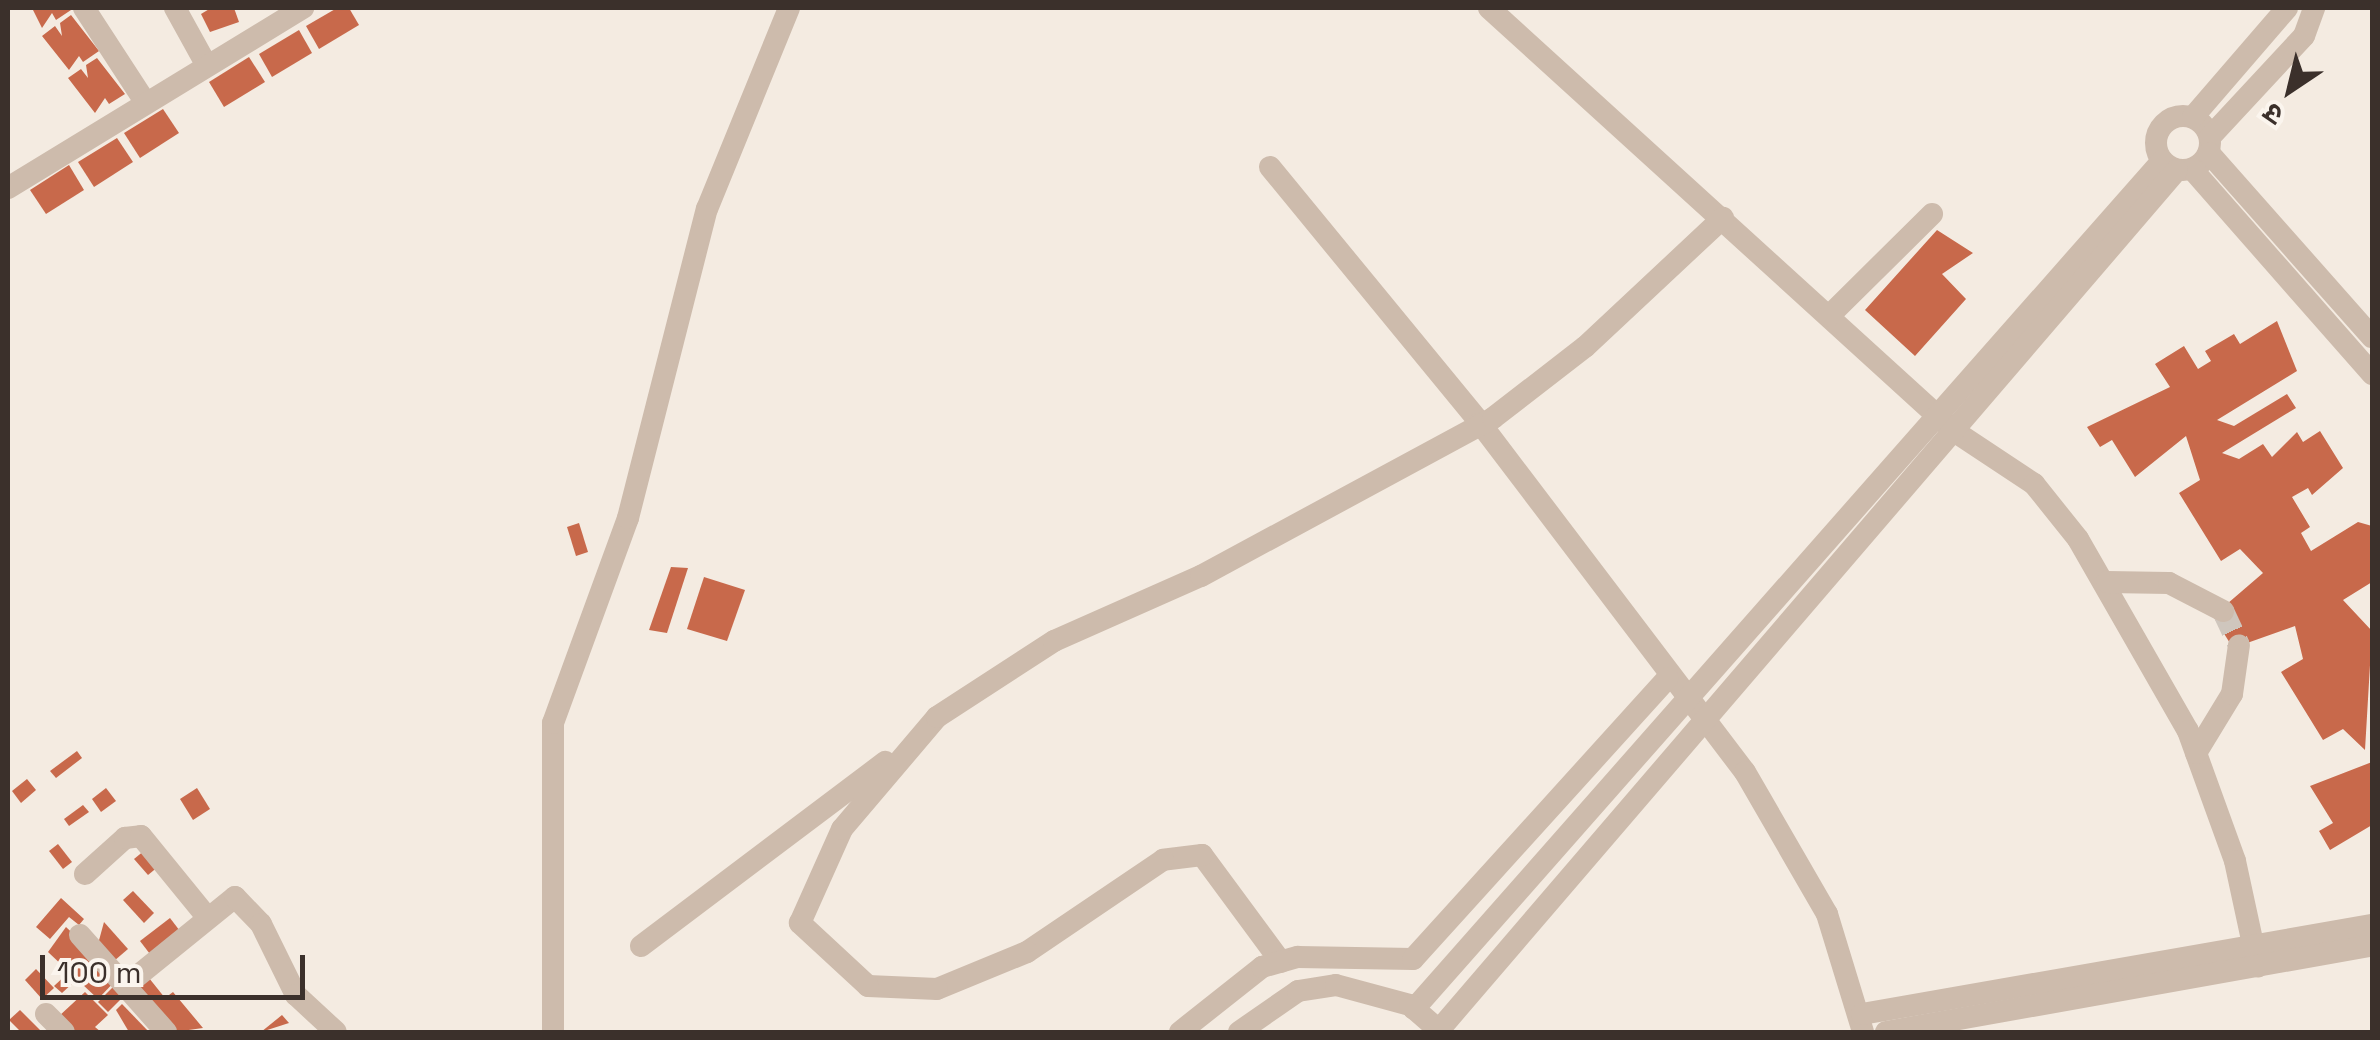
<!DOCTYPE html>
<meta charset="utf-8">
<style>
body{margin:0}
#map{position:relative;width:2380px;height:1040px;overflow:hidden;background:#f4ebe1;font-family:"Space Grotesk","Noto Sans Devanagari",sans-serif}
div>[style]{position:absolute}
[style*='--x']{left:calc(var(--x)*1px);top:calc(var(--y)*1px);width:calc(var(--w)*1px);rotate:calc(var(--a)*1deg)}
.building>*{inset:0;background:#c8694b}
.minor-tunnel>*{height:22px;margin-top:-11px;transform-origin:0;background:repeating-linear-gradient(90deg,#cfc6bd 0 22px,transparent 0 33px)}
.minor>*{height:22px;margin:-11px;padding:0 11px;transform-origin:11px;border-radius:11px;background:#cdbbac}
.minor>.ring{margin:-11px;padding:0;box-sizing:content-box;background:none;border:22px solid #cdbbac;border-radius:50%}
span{translate:-50% -50%;white-space:nowrap;text-align:center;line-height:1.15;-webkit-text-stroke:10px #fbf5ee;paint-order:stroke}
.frame{position:absolute;inset:0;border:10px solid #3b302b;pointer-events:none}
.north{position:absolute;left:2240px;top:40px;width:100px;height:100px;-webkit-text-stroke:8px #fbf5ee;paint-order:stroke;rotate:215deg;font-size:28px;font-weight:700;line-height:40px;text-align:center;color:#3b302b}
.north::after{content:'';display:block;margin:auto;width:35px;height:45px;background:#3b302b;clip-path:polygon(50% 0,100% 100%,50% 72%,0 100%)}
.scale{position:absolute;left:40px;top:955px;width:265px;height:45px;box-sizing:border-box;border:5px solid #3b302b;border-top:0;padding-left:12px;font-size:30px;line-height:35px;white-space:nowrap;color:#3b302b;-webkit-text-stroke:8px #fbf5ee;paint-order:stroke}
</style>
<div id="map">
<div class="building">
<div style="clip-path:polygon(32px 8px,74px 8px,56px 20px,52px 13px,42px 28px)"></div>
<div style="clip-path:polygon(211px 8px,234px 8px,239px 22px,210px 32px,201px 14px)"></div>
<div style="clip-path:polygon(337px 8px,349px 8px,359px 25px,319px 49px,306px 26px)"></div>
<div style="clip-path:polygon(71px 15px,99px 51px,83px 62px,79px 56px,69px 70px,42px 36px,55px 26px,62px 36px,60px 23px)"></div>
<div style="clip-path:polygon(299px 30px,312px 53px,272px 77px,259px 54px)"></div>
<div style="clip-path:polygon(249px 57px,265px 82px,224px 107px,209px 82px)"></div>
<div style="clip-path:polygon(97px 58px,125px 94px,109px 104px,105px 98px,95px 113px,68px 78px,81px 69px,88px 78px,86px 65px)"></div>
<div style="clip-path:polygon(163px 109px,179px 133px,140px 158px,124px 133px)"></div>
<div style="clip-path:polygon(117px 138px,133px 162px,94px 187px,78px 162px)"></div>
<div style="clip-path:polygon(69px 165px,84px 190px,46px 214px,30px 190px)"></div>
<div style="clip-path:polygon(1937px 230px,1973px 253px,1942px 274px,1966px 299px,1915px 356px,1865px 310px)"></div>
<div style="clip-path:polygon(2277px 321px,2297px 371px,2217px 420px,2234px 426px,2287px 394px,2296px 408px,2222px 453px,2239px 459px,2263px 444px,2272px 457px,2297px 432px,2303px 442px,2320px 431px,2343px 468px,2312px 495px,2308px 488px,2292px 497px,2310px 527px,2301px 533px,2311px 551px,2358px 522px,2372px 526px,2372px 582px,2343px 600px,2372px 631px,2365px 750px,2343px 729px,2323px 740px,2281px 672px,2303px 659px,2295px 626px,2233px 648px,2213px 616px,2263px 573px,2240px 549px,2221px 561px,2179px 493px,2200px 480px,2186px 436px,2135px 477px,2112px 440px,2100px 447px,2087px 427px,2170px 387px,2155px 364px,2184px 346px,2198px 369px,2211px 361px,2205px 351px,2234px 334px,2240px 344px)"></div>
<div style="clip-path:polygon(579px 523px,588px 552px,576px 556px,567px 527px)"></div>
<div style="clip-path:polygon(671px 567px,688px 568px,667px 633px,649px 630px)"></div>
<div style="clip-path:polygon(704px 577px,745px 590px,727px 641px,687px 629px)"></div>
<div style="clip-path:polygon(77px 751px,82px 758px,56px 778px,50px 771px)"></div>
<div style="clip-path:polygon(2372px 762px,2372px 825px,2330px 850px,2319px 831px,2333px 823px,2310px 786px)"></div>
<div style="clip-path:polygon(27px 779px,36px 790px,21px 803px,12px 791px)"></div>
<div style="clip-path:polygon(106px 788px,116px 801px,101px 812px,92px 799px)"></div>
<div style="clip-path:polygon(197px 788px,210px 809px,193px 820px,180px 799px)"></div>
<div style="clip-path:polygon(83px 805px,89px 812px,69px 826px,64px 819px)"></div>
<div style="clip-path:polygon(58px 844px,72px 862px,63px 869px,49px 851px)"></div>
<div style="clip-path:polygon(145px 850px,159px 866px,148px 875px,134px 859px)"></div>
<div style="clip-path:polygon(133px 891px,154px 913px,144px 923px,123px 900px)"></div>
<div style="clip-path:polygon(61px 898px,84px 919px,79px 925px,69px 917px,50px 939px,36px 927px)"></div>
<div style="clip-path:polygon(170px 918px,183px 935px,153px 958px,140px 941px)"></div>
<div style="clip-path:polygon(104px 922px,128px 949px,114px 961px,98px 944px)"></div>
<div style="clip-path:polygon(66px 927px,119px 977px,98px 999px,48px 952px)"></div>
<div style="clip-path:polygon(36px 969px,54px 988px,42px 999px,25px 980px)"></div>
<div style="clip-path:polygon(68px 973px,75px 981px,62px 993px,54px 986px)"></div>
<div style="clip-path:polygon(145px 973px,165px 998px,173px 992px,203px 1028px,174px 1032px,133px 982px)"></div>
<div style="clip-path:polygon(120px 980px,130px 990px,108px 1012px,98px 1002px)"></div>
<div style="clip-path:polygon(85px 992px,108px 1015px,95px 1027px,101px 1032px,72px 1032px,58px 1017px)"></div>
<div style="clip-path:polygon(122px 1004px,149px 1032px,129px 1032px,116px 1010px)"></div>
<div style="clip-path:polygon(20px 1010px,42px 1032px,21px 1032px,9px 1020px)"></div>
<div style="clip-path:polygon(282px 1015px,289px 1023px,261px 1032px)"></div>
</div>
<div class="minor-tunnel">
<div style="--x:2223;--y:611;--w:38;--a:65"></div>
</div>
<div class="minor">
<div style="--x:84;--y:8;--w:113;--a:56.9"></div>
<div style="--x:175;--y:8;--w:66;--a:61.1"></div>
<div style="--x:1489;--y:8;--w:629;--a:42.29"></div>
<div style="--x:1954;--y:431;--w:96;--a:33.5"></div>
<div style="--x:2034;--y:484;--w:70;--a:51.3"></div>
<div style="--x:2078;--y:539;--w:221;--a:60.2"></div>
<div style="--x:2188;--y:731;--w:138;--a:70.1"></div>
<div style="--x:2235;--y:861;--w:108;--a:77.8"></div>
<div class="ring" style="left:2156px;top:116px;width:32px;height:32px"></div>
<div style="--x:2193;--y:117;--w:144;--a:-49.2"></div>
<div style="--x:2210;--y:137;--w:138;--a:-47.1"></div>
<div style="--x:2304;--y:36;--w:30;--a:-70"></div>
<div style="--x:2209;--y:153;--w:246;--a:48.5"></div>
<div style="--x:1270;--y:167;--w:331;--a:50.6"></div>
<div style="--x:1480;--y:423;--w:438;--a:52.8"></div>
<div style="--x:1745;--y:772;--w:164;--a:60"></div>
<div style="--x:1827;--y:914;--w:123;--a:73"></div>
<div style="--x:2192;--y:169;--w:273;--a:48.7"></div>
<div style="--x:8;--y:188;--w:346;--a:-31.4"></div>
<div style="--x:1829;--y:316;--w:145;--a:-44.7"></div>
<div style="--x:2107;--y:582;--w:62;--a:0.9"></div>
<div style="--x:2169;--y:583;--w:61;--a:27.4"></div>
<div style="--x:2196;--y:753;--w:69;--a:-58.6"></div>
<div style="--x:2232;--y:694;--w:49;--a:-81.9"></div>
<div style="--x:85;--y:874;--w:54;--a:-42"></div>
<div style="--x:125;--y:838;--w:16;--a:-7"></div>
<div style="--x:141;--y:836;--w:104;--a:50.8"></div>
<div style="--x:80;--y:935;--w:130;--a:48.4"></div>
<div style="--x:641;--y:946;--w:306;--a:-37"></div>
<div style="--x:1281;--y:962;--w:133;--a:-126.4"></div>
<div style="--x:1202;--y:855;--w:39;--a:173"></div>
<div style="--x:1163;--y:860;--w:164;--a:145.9"></div>
<div style="--x:1027;--y:952;--w:97;--a:157.7"></div>
<div style="--x:937;--y:989;--w:69;--a:-177.5"></div>
<div style="--x:868;--y:986;--w:93;--a:-137.2"></div>
<div style="--x:800;--y:923;--w:103;--a:-65.9"></div>
<div style="--x:842;--y:829;--w:147;--a:-49.7"></div>
<div style="--x:937;--y:717;--w:140;--a:-33"></div>
<div style="--x:1054;--y:641;--w:161;--a:-23.9"></div>
<div style="--x:1201;--y:576;--w:332;--a:-28.4"></div>
<div style="--x:1493;--y:418;--w:116;--a:-37.7"></div>
<div style="--x:1585;--y:347;--w:189;--a:-43.1"></div>
<div style="--x:130;--y:982;--w:135;--a:-39"></div>
<div style="--x:235;--y:897;--w:37;--a:46"></div>
<div style="--x:261;--y:924;--w:79;--a:63.8"></div>
<div style="--x:296;--y:995;--w:54;--a:42.8"></div>
<div style="--x:1414;--y:1009;--w:1131;--a:-48.59"></div>
<div style="--x:46;--y:1014;--w:25;--a:45"></div>
<div style="--x:1862;--y:1014;--w:518;--a:-9.9"></div>
<div style="--x:1439;--y:1030;--w:1133;--a:-49.37"></div>
<div style="--x:553;--y:1032;--w:309;--a:-90"></div>
<div style="--x:553;--y:723;--w:218;--a:-69.9"></div>
<div style="--x:628;--y:518;--w:319;--a:-75.7"></div>
<div style="--x:707;--y:209;--w:217;--a:-67.8"></div>
<div style="--x:1180;--y:1032;--w:105;--a:-38.4"></div>
<div style="--x:1262;--y:967;--w:37;--a:-16"></div>
<div style="--x:1298;--y:957;--w:115;--a:1"></div>
<div style="--x:1413;--y:959;--w:379;--a:-47.8"></div>
<div style="--x:1239;--y:1032;--w:72;--a:-34.8"></div>
<div style="--x:1298;--y:991;--w:38;--a:-9"></div>
<div style="--x:1336;--y:985;--w:77;--a:15.1"></div>
<div style="--x:1410;--y:1005;--w:41;--a:41.1"></div>
<div style="--x:1886;--y:1032;--w:494;--a:-10.1"></div>
</div>
<div class="frame"></div>
<div class="north">उ</div>
<div class="scale">100 m</div>
</div>
